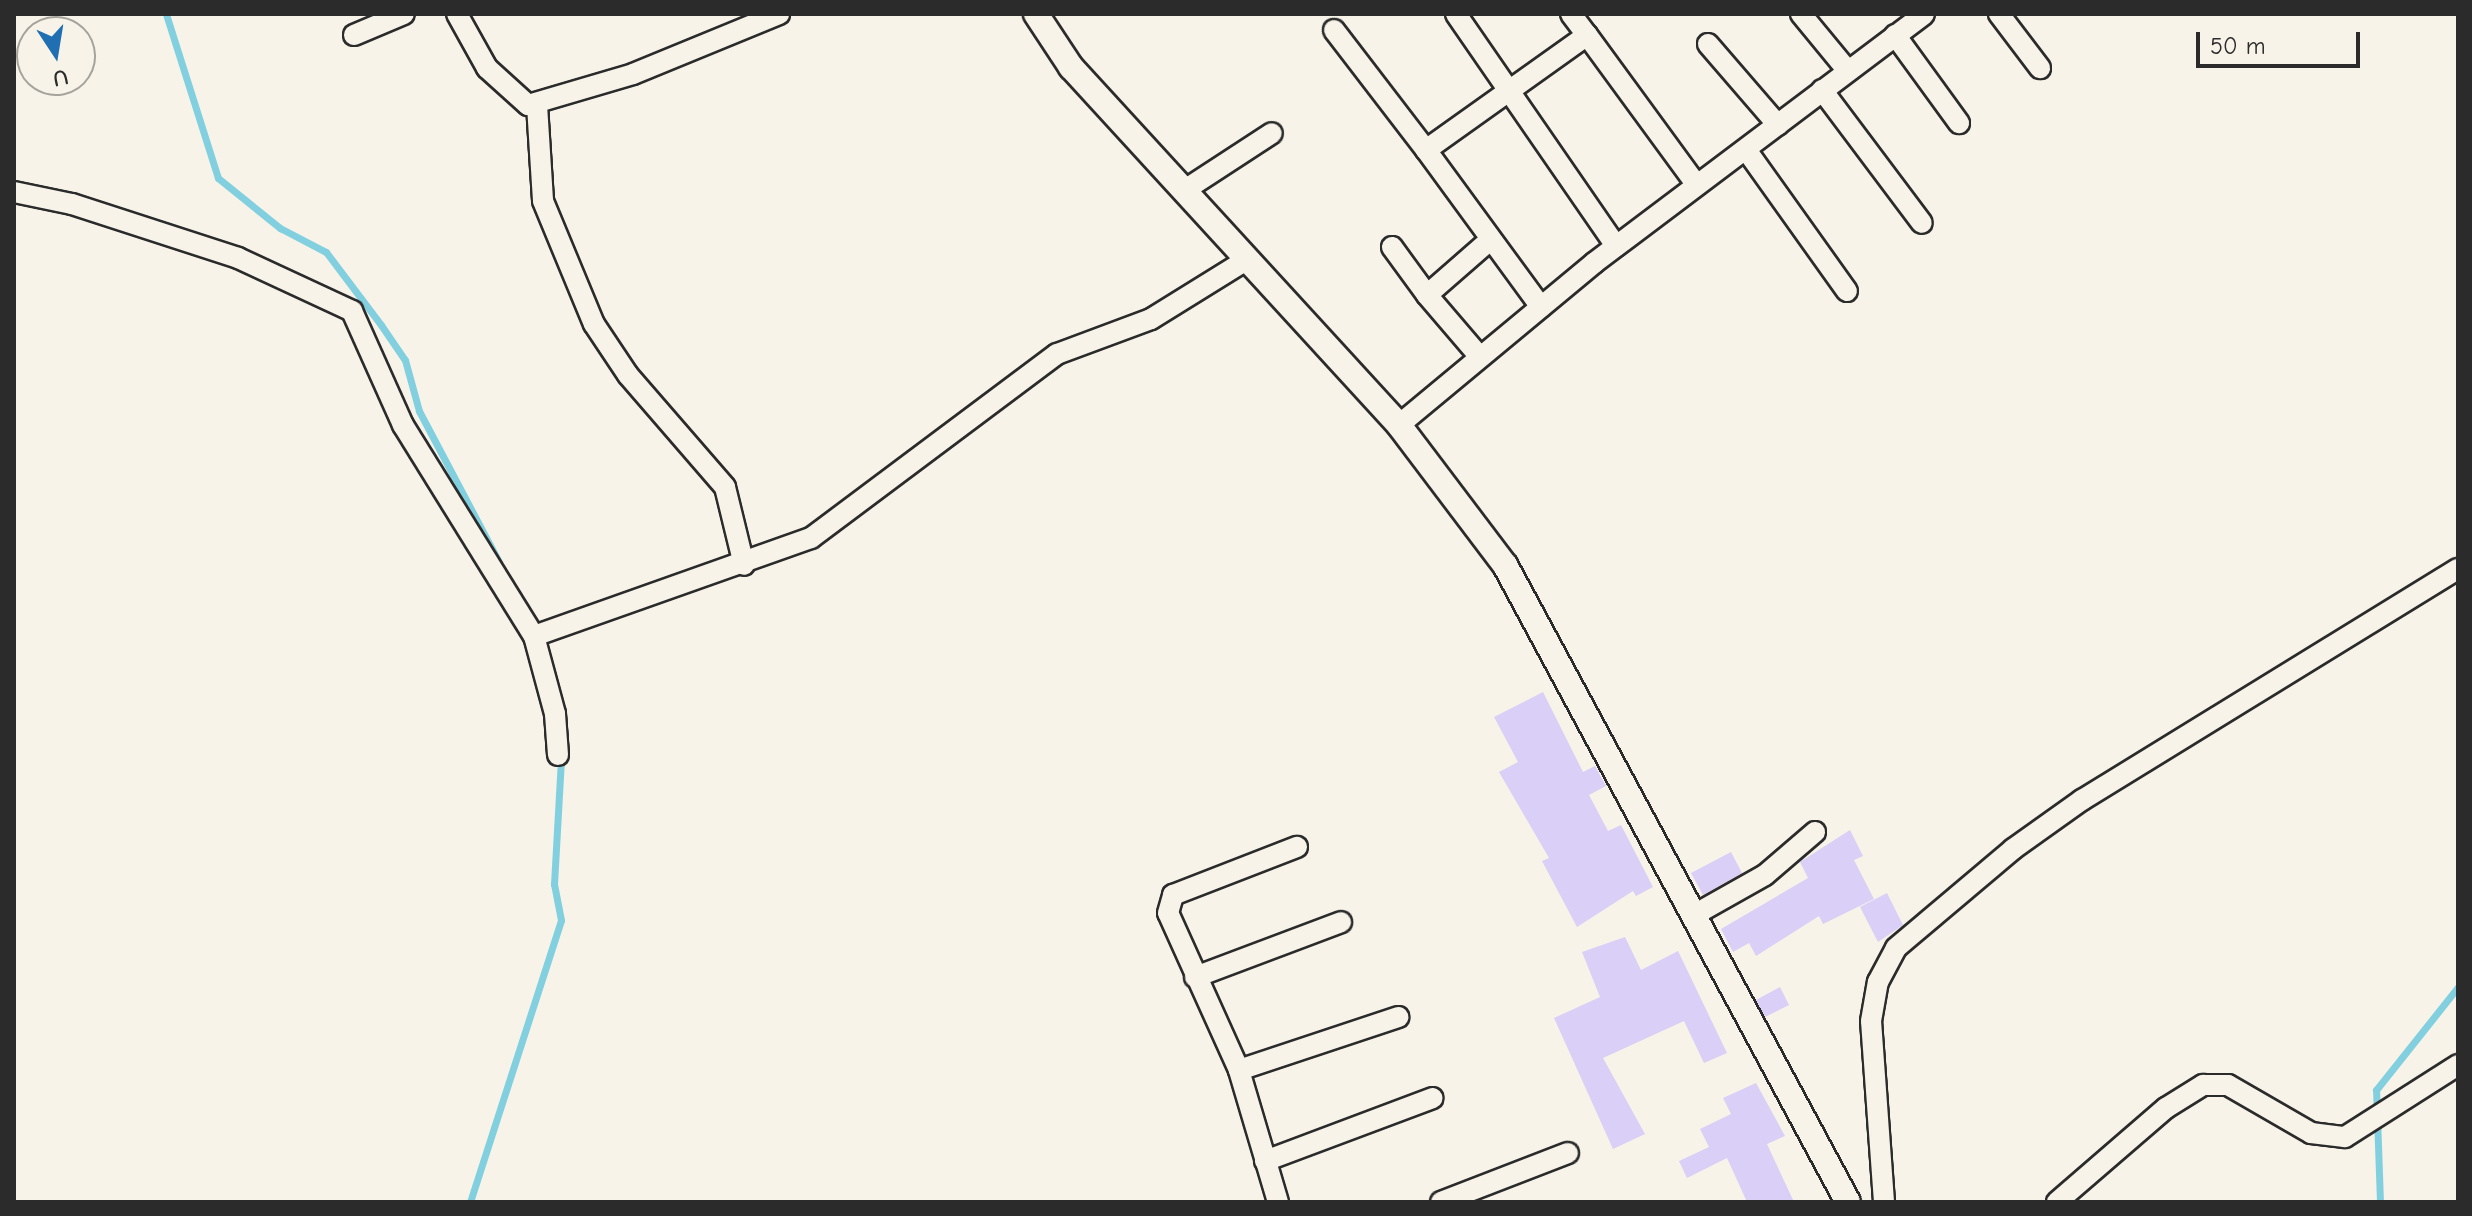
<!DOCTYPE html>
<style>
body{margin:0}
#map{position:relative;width:2472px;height:1216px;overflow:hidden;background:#f7f3e8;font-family:"Comic Neue",sans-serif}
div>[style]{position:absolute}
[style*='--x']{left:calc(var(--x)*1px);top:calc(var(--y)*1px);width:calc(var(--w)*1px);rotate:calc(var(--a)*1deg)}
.stream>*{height:7px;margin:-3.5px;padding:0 3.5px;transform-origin:3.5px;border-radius:3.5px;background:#82d0df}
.building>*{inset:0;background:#d9cff7}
.roads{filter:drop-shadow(2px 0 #2b2b2b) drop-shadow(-2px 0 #2b2b2b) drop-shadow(0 2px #2b2b2b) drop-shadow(0 -2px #2b2b2b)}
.minor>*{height:20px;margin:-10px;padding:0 10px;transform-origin:10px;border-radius:10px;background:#f7f3e8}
.tertiary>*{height:24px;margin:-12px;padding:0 12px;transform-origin:12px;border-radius:12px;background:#f7f3e8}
span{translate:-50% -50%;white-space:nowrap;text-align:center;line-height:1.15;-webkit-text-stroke:8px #f7f3e8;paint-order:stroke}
.frame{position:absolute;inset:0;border:16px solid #2b2b2b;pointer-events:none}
.north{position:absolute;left:16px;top:16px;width:80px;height:80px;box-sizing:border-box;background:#f7f3e8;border:2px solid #a5a39c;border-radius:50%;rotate:168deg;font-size:22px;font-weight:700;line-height:32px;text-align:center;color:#2b2b2b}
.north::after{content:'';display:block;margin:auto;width:28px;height:36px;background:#1f6fb2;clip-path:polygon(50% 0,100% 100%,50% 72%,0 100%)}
.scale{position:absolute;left:2196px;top:32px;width:164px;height:36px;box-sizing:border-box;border:4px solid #2b2b2b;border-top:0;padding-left:10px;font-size:24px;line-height:28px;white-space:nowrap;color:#2b2b2b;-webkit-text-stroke:6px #f7f3e8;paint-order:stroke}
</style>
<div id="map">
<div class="stream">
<div style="--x:166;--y:14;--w:172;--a:72.4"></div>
<div style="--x:218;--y:178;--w:80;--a:38.9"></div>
<div style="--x:280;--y:228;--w:52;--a:27.6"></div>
<div style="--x:326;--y:252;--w:91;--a:53"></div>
<div style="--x:381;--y:325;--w:42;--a:55.6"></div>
<div style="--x:405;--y:360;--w:53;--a:74.6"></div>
<div style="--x:419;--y:411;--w:171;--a:62.1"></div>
<div style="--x:470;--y:1202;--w:296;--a:-72.1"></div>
<div style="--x:561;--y:920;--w:37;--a:-101"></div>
<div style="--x:554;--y:884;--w:126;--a:-86.8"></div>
<div style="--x:2380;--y:1202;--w:112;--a:-92"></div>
<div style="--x:2376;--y:1090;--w:132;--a:-51.5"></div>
</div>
<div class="building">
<div style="clip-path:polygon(1543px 692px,1583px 772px,1595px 766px,1606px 786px,1589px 795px,1608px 831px,1621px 825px,1653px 887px,1636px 896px,1633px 891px,1577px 927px,1542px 861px,1549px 858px,1499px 772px,1518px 762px,1494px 717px)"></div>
<div style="clip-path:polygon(1850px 830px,1863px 856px,1854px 860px,1874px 899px,1823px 924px,1819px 916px,1756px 956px,1749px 943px,1733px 952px,1721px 929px,1808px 878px,1800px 862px)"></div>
<div style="clip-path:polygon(1731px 852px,1742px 873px,1703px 895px,1691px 873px)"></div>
<div style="clip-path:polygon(1887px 893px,1903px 925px,1878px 942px,1860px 907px)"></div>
<div style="clip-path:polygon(1625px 937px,1641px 970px,1678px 951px,1727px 1053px,1704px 1063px,1684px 1021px,1603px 1058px,1645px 1134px,1613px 1149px,1554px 1018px,1600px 997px,1582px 952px)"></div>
<div style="clip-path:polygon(1780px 987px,1789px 1005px,1765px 1017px,1756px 1000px)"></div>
<div style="clip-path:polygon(1756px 1083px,1785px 1136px,1767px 1144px,1794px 1202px,1747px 1202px,1727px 1158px,1687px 1178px,1679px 1161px,1709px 1147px,1700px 1129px,1731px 1114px,1723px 1098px)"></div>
</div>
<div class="roads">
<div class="minor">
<div style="--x:457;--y:14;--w:62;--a:60.9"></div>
<div style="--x:487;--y:68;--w:55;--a:42.1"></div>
<div style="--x:528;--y:105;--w:109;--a:-16.4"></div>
<div style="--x:633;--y:74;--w:158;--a:-22.3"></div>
<div style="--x:1456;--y:14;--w:282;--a:55.4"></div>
<div style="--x:1571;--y:14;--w:26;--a:53"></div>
<div style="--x:1801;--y:14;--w:74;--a:50.5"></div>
<div style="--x:1999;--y:14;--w:68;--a:52.8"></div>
<div style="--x:1334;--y:30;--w:151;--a:52.5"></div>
<div style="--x:354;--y:35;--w:54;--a:-22.8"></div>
<div style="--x:1895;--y:35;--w:109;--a:54"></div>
<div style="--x:1708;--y:44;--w:107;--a:49.2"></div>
<div style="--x:1822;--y:90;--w:166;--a:53.1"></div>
<div style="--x:537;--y:105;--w:96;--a:86.4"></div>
<div style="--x:543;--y:201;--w:133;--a:67.5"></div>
<div style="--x:594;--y:324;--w:61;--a:56.3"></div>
<div style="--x:628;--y:375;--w:148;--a:49.1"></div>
<div style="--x:725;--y:487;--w:80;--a:76.3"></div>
<div style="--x:1747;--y:151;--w:172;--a:54.5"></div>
<div style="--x:1188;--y:188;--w:100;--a:-33.2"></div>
<div style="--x:14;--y:192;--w:59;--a:11.7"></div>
<div style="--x:72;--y:204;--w:175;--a:18"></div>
<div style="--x:238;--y:258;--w:126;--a:24.9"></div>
<div style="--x:352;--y:311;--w:125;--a:65.9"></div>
<div style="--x:403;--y:425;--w:248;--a:58.2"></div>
<div style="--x:534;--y:636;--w:294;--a:-19.5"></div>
<div style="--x:811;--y:538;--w:307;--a:-36.8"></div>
<div style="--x:1057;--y:354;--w:100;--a:-20.4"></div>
<div style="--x:1151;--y:319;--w:112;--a:-31.8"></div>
<div style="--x:1392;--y:247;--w:59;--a:53.9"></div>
<div style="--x:1541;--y:307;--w:195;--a:-126.2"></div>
<div style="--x:1426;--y:150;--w:198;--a:-35.5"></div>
<div style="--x:1587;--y:35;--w:185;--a:53.8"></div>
<div style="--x:1480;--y:357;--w:82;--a:-130.5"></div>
<div style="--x:1427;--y:295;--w:82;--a:-41.1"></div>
<div style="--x:1399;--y:425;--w:254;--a:-39.7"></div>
<div style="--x:1594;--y:263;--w:413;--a:-37"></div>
<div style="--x:534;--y:636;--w:81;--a:74.9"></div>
<div style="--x:555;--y:714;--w:41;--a:85.8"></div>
<div style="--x:1694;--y:915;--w:81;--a:-29.4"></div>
<div style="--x:1765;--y:875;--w:66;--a:-40.7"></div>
<div style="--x:1195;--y:977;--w:156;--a:-20.6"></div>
<div style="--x:1239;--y:1070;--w:168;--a:-18.4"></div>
<div style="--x:1265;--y:1161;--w:179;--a:-20.6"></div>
<div style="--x:1278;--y:1202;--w:138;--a:-106.5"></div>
<div style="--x:1239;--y:1070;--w:172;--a:-114.3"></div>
<div style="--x:1168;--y:913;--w:19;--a:-74"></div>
<div style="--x:1173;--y:895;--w:133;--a:-21.2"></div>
<div style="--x:1441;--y:1202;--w:136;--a:-21.1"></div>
<div style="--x:1884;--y:1202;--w:181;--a:-94.1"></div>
<div style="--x:1871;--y:1021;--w:40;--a:-80"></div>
<div style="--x:1878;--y:982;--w:38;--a:-62"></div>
<div style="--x:1896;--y:948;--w:153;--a:-40.2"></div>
<div style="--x:2013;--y:849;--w:85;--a:-35.4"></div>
<div style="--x:2082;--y:800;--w:441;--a:-31.6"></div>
<div style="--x:2057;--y:1202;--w:144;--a:-40.8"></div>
<div style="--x:2166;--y:1108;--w:44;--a:-31.9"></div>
<div style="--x:2203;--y:1085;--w:25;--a:0"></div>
<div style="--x:2228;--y:1085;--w:96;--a:30"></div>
<div style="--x:2311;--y:1133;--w:34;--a:7"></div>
<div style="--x:2345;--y:1137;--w:134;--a:-32.5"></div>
</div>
<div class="tertiary">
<div style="--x:1036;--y:14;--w:64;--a:56.6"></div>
<div style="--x:1071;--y:67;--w:486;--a:47.5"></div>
<div style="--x:1399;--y:425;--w:176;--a:52.9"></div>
<div style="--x:1505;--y:565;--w:723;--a:61.7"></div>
</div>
</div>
<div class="frame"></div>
<div class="north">U</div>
<div class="scale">50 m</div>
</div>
